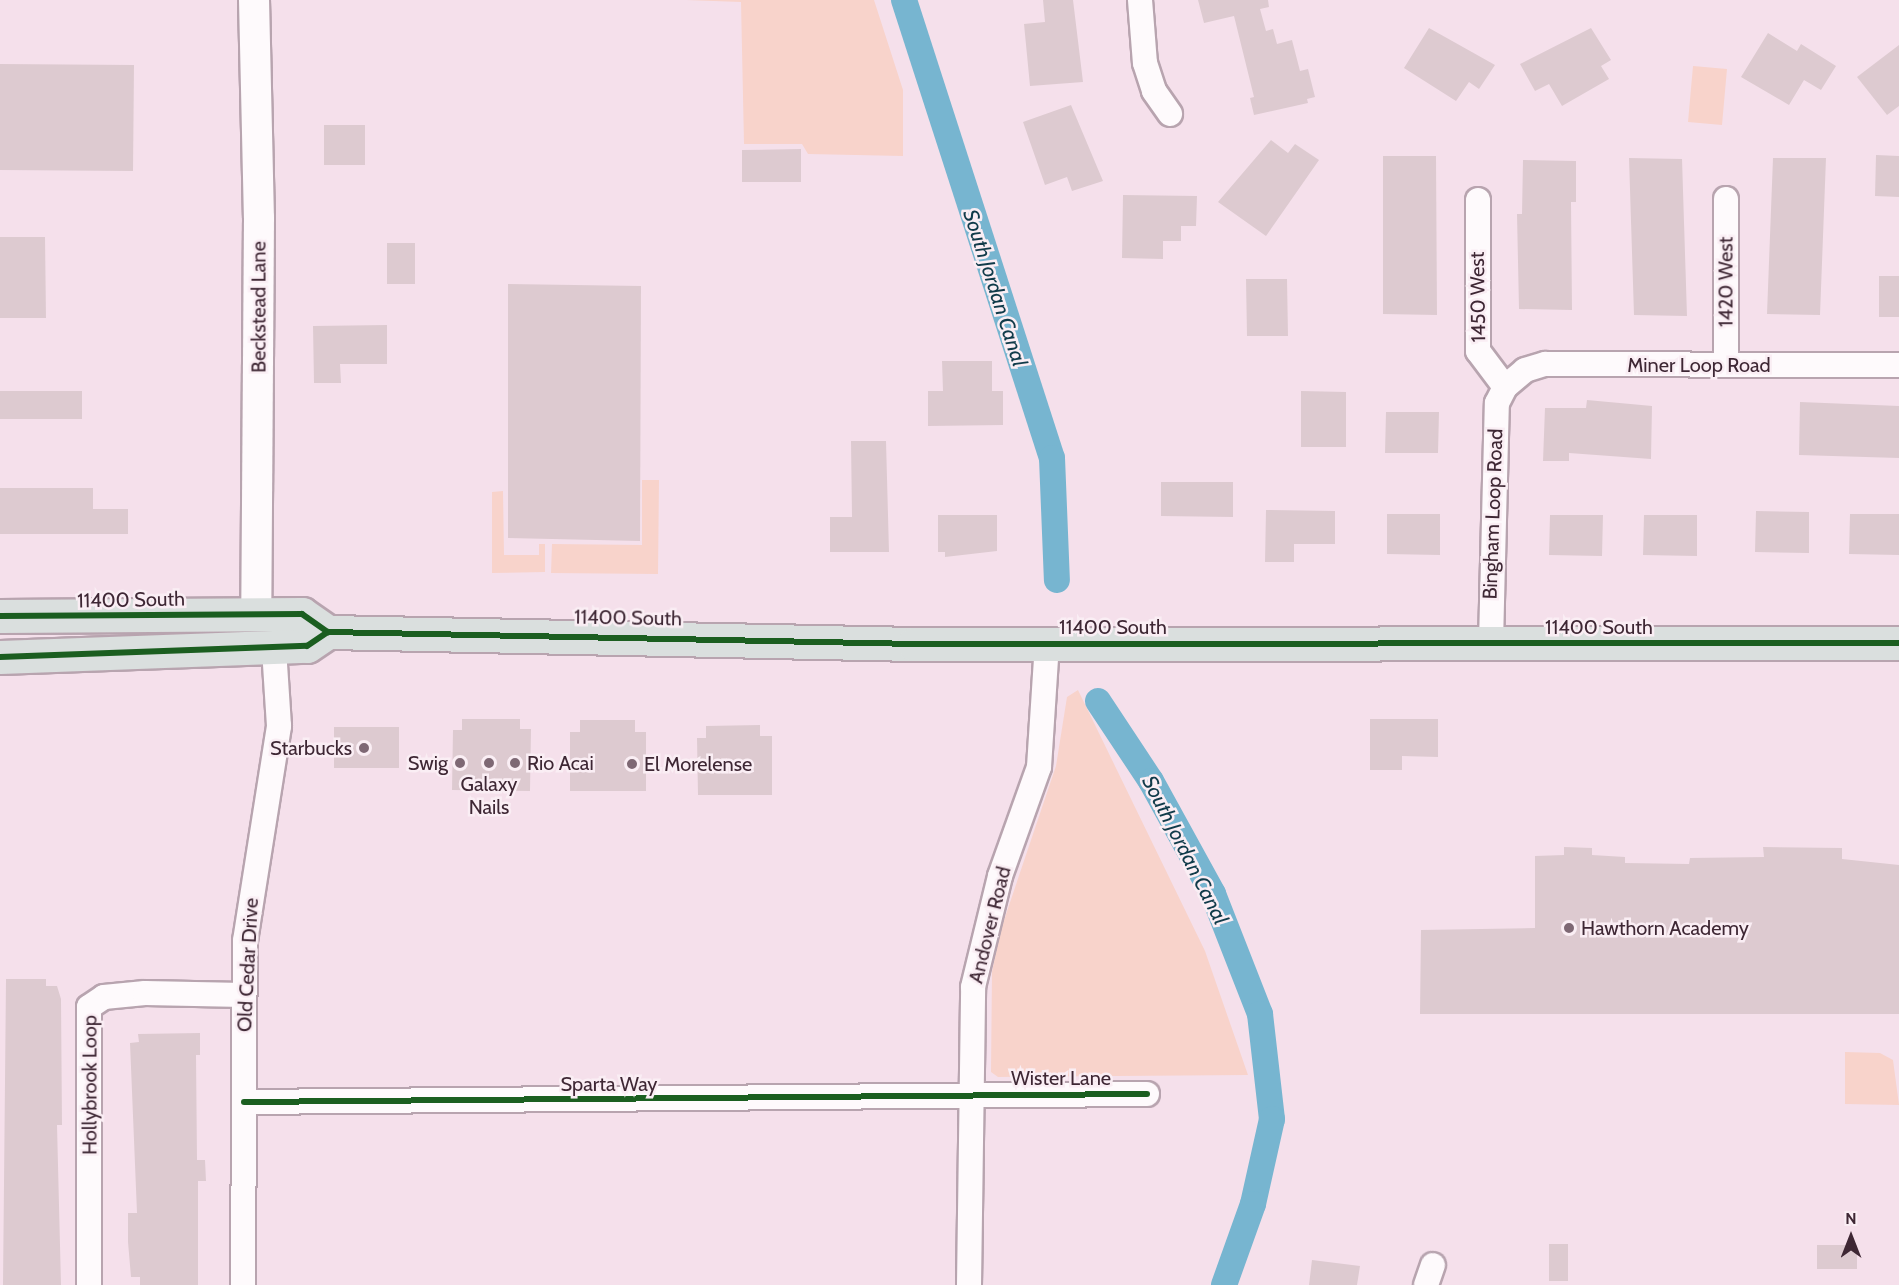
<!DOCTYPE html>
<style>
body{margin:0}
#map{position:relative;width:1899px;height:1285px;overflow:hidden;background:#f5e0eb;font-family:Cabin,sans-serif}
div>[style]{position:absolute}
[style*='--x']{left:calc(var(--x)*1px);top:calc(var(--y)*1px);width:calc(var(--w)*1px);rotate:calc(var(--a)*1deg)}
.green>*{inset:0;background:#f8d3cb}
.canal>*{height:26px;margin:-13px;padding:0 13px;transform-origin:13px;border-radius:13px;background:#77b5d0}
.building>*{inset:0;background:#ddcad0}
.roads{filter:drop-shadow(2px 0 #b8a4af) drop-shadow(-2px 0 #b8a4af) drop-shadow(0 2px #b8a4af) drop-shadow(0 -2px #b8a4af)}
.minor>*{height:24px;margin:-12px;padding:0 12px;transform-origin:12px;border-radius:12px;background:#fefafc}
.tertiary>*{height:30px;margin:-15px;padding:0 15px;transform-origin:15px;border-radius:15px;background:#fefafc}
.primary>*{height:33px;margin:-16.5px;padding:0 16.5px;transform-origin:16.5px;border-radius:16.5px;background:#dadfde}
.cycleway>*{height:6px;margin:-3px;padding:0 3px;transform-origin:3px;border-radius:3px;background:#1b5e20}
.dots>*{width:16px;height:16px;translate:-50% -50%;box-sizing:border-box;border:3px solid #faeef4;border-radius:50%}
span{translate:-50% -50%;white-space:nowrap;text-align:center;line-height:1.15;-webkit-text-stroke:5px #faeef4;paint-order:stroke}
.street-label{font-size:20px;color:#3e2734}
.poi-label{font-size:20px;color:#3e2734}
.right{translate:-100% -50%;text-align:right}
.left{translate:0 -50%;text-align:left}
.water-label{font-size:21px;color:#103b4a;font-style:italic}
.north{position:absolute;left:1821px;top:1207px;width:60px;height:60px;-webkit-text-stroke:4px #faeef4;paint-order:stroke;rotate:0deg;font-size:16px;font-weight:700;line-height:24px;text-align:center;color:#3e2734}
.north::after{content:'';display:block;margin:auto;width:21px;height:27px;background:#3e2734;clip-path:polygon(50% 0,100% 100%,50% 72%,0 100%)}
</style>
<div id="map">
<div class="green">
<div style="clip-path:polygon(686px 0,874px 0,903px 90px,903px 156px,808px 154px,802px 144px,744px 144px,741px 2px)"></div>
<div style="clip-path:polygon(1693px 66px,1727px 69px,1722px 125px,1688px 122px)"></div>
<div style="clip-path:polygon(642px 480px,659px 480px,658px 574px,551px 573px,552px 544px,642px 545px)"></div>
<div style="clip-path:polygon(503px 491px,504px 555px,539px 555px,539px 544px,545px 544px,545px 572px,492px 573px,492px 492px)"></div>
<div style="clip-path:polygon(1078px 690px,1205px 951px,1248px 1075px,998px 1077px,991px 1072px,992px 972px,999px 935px,1056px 766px,1067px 697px)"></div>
<div style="clip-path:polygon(1845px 1052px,1880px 1053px,1893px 1060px,1899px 1105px,1845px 1104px)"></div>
</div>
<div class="canal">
<div style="--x:904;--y:0;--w:481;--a:72.1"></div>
<div style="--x:1052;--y:458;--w:122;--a:87.7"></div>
<div style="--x:1098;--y:701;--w:96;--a:56.5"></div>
<div style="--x:1151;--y:781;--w:129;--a:61.2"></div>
<div style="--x:1213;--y:894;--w:129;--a:68.6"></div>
<div style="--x:1260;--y:1014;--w:106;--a:83.5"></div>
<div style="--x:1272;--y:1119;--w:87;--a:102.6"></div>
<div style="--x:1253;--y:1204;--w:86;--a:109.7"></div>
</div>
<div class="building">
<div style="clip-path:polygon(1043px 0,1073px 0,1083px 82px,1030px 86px,1024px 24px,1045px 22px)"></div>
<div style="clip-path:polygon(1198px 0,1268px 0,1269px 7px,1260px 9px,1266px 31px,1273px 29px,1277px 44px,1292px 40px,1300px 71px,1308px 69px,1315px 97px,1307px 99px,1308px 103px,1254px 115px,1250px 98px,1254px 97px,1234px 16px,1204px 23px)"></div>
<div style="clip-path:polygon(1429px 28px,1495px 65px,1479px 89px,1469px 82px,1456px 101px,1404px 68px)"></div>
<div style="clip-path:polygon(1591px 28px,1611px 60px,1601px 66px,1609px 79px,1562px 106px,1549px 84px,1535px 91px,1520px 64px)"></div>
<div style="clip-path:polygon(1768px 33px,1797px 51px,1801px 44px,1836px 66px,1821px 90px,1804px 80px,1789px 105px,1741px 77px)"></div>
<div style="clip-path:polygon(1899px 45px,1899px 106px,1887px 115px,1857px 77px)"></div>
<div style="clip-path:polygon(0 64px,134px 65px,133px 171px,0 170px)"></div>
<div style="clip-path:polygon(1071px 105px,1103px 181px,1072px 191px,1067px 177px,1045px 185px,1023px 122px)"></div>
<div style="clip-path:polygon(324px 125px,365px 125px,365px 165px,324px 165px)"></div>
<div style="clip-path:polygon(1271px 140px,1288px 153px,1295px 144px,1319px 160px,1266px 236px,1218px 202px)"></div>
<div style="clip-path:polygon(801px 149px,801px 182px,742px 182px,742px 150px)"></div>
<div style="clip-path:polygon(1876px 155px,1899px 156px,1899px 197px,1875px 196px)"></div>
<div style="clip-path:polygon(1383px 156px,1436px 156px,1437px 315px,1383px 314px)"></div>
<div style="clip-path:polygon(1629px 158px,1682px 159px,1687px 316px,1634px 315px)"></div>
<div style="clip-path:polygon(1773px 158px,1826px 158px,1820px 315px,1767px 314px)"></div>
<div style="clip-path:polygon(1523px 160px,1576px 161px,1576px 202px,1571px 202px,1572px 310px,1519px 309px,1517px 214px,1522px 214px)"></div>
<div style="clip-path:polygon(1123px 195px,1197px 196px,1196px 226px,1181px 226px,1181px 241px,1163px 241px,1163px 259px,1122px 258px)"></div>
<div style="clip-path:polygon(0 237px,45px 237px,46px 318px,0 318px)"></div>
<div style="clip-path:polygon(387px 243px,415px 243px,415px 284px,387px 284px)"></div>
<div style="clip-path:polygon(1879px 276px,1899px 276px,1899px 317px,1879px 317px)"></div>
<div style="clip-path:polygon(1246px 279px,1287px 279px,1288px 336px,1247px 336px)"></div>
<div style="clip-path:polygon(508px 284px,641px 286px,640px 541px,508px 538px)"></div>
<div style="clip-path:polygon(387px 325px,387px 364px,340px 364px,341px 383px,314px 383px,313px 326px)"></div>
<div style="clip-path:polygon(942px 361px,992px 361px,992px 391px,1003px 391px,1003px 425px,928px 426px,928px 391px,943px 391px)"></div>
<div style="clip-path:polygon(0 391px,82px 391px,82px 419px,0 419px)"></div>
<div style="clip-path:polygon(1301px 391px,1346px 392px,1346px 447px,1301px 447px)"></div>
<div style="clip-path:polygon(1587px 400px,1652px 406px,1651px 459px,1569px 453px,1569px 461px,1543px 461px,1545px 408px,1586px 408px)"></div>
<div style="clip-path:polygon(1800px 402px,1899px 406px,1899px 458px,1799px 455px)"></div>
<div style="clip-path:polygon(1386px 412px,1439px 412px,1438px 453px,1385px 453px)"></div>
<div style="clip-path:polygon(851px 441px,886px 441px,889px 552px,830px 552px,830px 517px,852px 517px)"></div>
<div style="clip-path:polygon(1161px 482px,1233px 482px,1233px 517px,1161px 516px)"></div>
<div style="clip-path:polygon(0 488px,93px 488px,93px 509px,128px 509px,128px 534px,0 534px)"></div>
<div style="clip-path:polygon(1266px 510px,1335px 511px,1335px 544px,1294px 544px,1294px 562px,1265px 562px)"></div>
<div style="clip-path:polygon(1756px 511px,1809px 512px,1809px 553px,1755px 552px)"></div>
<div style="clip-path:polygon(1387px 514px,1440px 514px,1440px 555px,1387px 554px)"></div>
<div style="clip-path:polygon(1850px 514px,1899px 514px,1899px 555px,1849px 554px)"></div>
<div style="clip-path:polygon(938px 515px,997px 515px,997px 551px,945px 557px,945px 552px,938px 552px)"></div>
<div style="clip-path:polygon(1550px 515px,1603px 515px,1602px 556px,1549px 555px)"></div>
<div style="clip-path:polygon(1644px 515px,1697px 515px,1697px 556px,1643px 555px)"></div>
<div style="clip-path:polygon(462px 719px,520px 719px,520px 729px,531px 729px,530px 791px,452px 790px,453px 730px,462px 730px)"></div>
<div style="clip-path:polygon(1370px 719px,1438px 719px,1438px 757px,1402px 756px,1402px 770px,1370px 770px)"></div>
<div style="clip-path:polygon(580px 720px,635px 720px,635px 732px,646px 732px,646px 791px,570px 791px,570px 732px,580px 732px)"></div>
<div style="clip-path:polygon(760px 725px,760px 736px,772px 736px,772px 795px,698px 795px,697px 738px,706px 738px,706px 726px)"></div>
<div style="clip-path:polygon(334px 727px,399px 727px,399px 768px,334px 768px)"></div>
<div style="clip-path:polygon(1564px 847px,1592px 848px,1592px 855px,1625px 857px,1625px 863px,1689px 864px,1690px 858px,1764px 857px,1763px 847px,1842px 848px,1842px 859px,1899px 865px,1899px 1014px,1420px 1014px,1421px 930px,1535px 928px,1535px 856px,1564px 855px)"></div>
<div style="clip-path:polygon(6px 979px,46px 979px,46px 986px,57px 986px,61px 999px,62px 1125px,57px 1125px,61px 1285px,3px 1285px)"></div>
<div style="clip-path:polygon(200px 1033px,200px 1055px,196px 1055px,197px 1160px,205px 1160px,206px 1181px,198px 1181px,198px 1285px,140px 1285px,140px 1277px,131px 1277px,128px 1242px,128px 1213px,137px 1213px,130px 1043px,139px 1042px,138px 1034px)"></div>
<div style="clip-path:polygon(1549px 1244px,1568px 1244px,1568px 1281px,1549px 1281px)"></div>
<div style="clip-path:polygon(1817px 1245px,1857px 1245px,1857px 1269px,1817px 1269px)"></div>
<div style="clip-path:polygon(1312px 1260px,1360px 1266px,1357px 1285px,1309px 1285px)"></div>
</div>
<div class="roads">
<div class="minor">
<div style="--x:1140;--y:0;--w:63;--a:85.5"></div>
<div style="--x:1145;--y:63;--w:29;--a:72"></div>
<div style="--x:1154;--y:91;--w:28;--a:55"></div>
<div style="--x:1726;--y:199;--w:166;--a:90"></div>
<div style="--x:1478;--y:200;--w:151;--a:90"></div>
<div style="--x:1478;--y:351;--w:45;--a:53.1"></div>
<div style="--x:1491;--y:643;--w:240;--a:-88.6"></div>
<div style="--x:1497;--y:403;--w:18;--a:-63"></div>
<div style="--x:1505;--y:387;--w:26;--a:-40"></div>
<div style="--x:1525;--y:370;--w:21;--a:-17"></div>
<div style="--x:1545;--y:364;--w:354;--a:0.2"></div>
<div style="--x:244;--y:1102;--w:903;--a:-0.51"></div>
<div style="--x:89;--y:1285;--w:278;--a:-90"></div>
<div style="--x:89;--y:1007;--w:18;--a:-34"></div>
<div style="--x:104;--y:997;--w:41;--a:-5.6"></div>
<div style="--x:145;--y:993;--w:99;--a:1.2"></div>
<div style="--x:243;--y:1285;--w:344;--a:-89.7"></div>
<div style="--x:245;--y:941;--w:218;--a:-81"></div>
<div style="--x:279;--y:726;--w:77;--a:-93.7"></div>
<div style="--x:969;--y:1285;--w:298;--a:-89.2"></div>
<div style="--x:973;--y:987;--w:114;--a:-76.3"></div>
<div style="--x:1000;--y:876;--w:116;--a:-70.3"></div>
<div style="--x:1039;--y:767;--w:124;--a:-86.3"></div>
<div style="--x:1426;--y:1285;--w:21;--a:-71"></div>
</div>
<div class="tertiary">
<div style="--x:254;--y:0;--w:218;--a:88.7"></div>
<div style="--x:259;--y:218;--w:397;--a:90.4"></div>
</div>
<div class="primary">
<div style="--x:0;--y:616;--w:302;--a:-0.4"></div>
<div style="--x:302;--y:614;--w:32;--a:35"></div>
<div style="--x:0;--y:657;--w:307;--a:-2.1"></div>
<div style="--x:307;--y:646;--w:25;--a:-34"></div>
<div style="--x:328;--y:632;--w:586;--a:1.17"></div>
<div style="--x:914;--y:644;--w:985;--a:-0.06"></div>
</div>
</div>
<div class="cycleway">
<div style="--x:0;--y:616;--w:302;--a:-0.4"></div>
<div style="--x:302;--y:614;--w:32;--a:35"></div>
<div style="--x:0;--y:657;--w:307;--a:-2.1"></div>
<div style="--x:307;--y:646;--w:25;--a:-34"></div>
<div style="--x:328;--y:632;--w:586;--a:1.17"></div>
<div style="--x:914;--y:644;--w:985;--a:-0.06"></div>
<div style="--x:244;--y:1102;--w:903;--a:-0.51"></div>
</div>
<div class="dots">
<div style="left:364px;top:748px;background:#7e6874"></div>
<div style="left:460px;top:763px;background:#7e6874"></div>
<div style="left:489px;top:763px;background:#7e6874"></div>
<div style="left:515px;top:763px;background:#7e6874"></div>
<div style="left:632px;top:764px;background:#7e6874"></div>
<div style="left:1569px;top:928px;background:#7e6874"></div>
</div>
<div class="street-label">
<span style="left:1726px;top:282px;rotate:-90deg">1420 West</span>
<span style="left:1478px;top:297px;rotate:-91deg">1450 West</span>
<span style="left:259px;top:307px;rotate:-90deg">Beckstead Lane</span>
<span style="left:1699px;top:365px">Miner Loop Road</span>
<span style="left:1493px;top:514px;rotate:-88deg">Bingham Loop Road</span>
<span style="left:131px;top:600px;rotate:-1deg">11400 South</span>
<span style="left:628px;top:618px;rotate:1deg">11400 South</span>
<span style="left:1113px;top:627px">11400 South</span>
<span style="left:1599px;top:627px">11400 South</span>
<span style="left:990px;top:925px;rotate:-76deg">Andover Road</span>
<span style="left:248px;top:965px;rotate:-87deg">Old Cedar Drive</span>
<span style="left:1061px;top:1078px">Wister Lane</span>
<span style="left:609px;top:1084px">Sparta Way</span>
<span style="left:90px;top:1085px;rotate:-90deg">Hollybrook Loop</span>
</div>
<div class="poi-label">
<span class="right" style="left:352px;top:748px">Starbucks</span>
<span class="right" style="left:448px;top:763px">Swig</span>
<span class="left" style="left:527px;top:763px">Rio Acai</span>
<span class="left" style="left:644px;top:764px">El Morelense</span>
<span style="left:489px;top:796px">Galaxy<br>Nails</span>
<span class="left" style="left:1581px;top:928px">Hawthorn Academy</span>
</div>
<div class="water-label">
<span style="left:995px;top:288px;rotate:72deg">South Jordan Canal</span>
<span style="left:1185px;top:850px;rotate:63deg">South Jordan Canal</span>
</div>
<div class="north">N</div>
</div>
